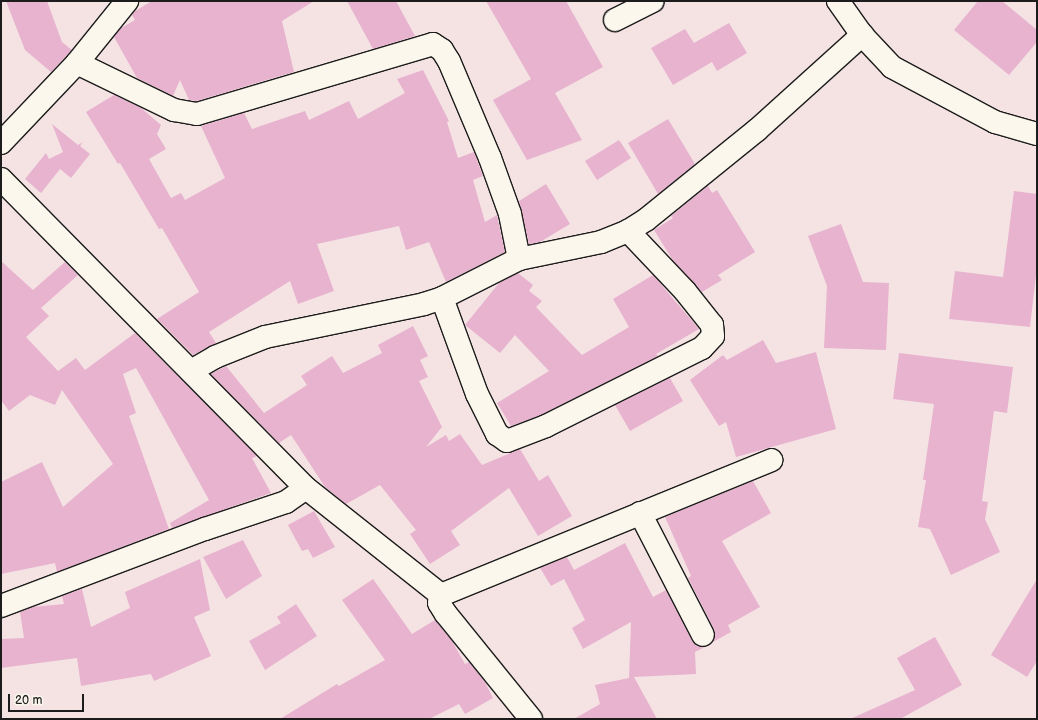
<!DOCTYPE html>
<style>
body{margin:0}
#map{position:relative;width:1038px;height:720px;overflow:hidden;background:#f5e3e3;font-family:"Balsamiq Sans",sans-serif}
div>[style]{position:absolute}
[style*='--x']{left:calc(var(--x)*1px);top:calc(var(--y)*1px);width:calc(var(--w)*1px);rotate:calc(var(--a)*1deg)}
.building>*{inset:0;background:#e7b3cf}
.roads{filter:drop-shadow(1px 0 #1c1c1c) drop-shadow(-1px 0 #1c1c1c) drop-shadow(0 1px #1c1c1c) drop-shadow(0 -1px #1c1c1c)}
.minor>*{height:22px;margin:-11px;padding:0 11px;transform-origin:11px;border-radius:11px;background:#fbf7ec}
span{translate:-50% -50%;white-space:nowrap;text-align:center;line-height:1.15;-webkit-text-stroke:3.5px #fbf7ec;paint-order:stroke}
.frame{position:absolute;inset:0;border:2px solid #1c1c1c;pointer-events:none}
.scale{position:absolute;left:8px;top:694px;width:76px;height:18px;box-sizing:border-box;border:2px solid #1c1c1c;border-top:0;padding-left:5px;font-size:12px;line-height:14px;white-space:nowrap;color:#1c1c1c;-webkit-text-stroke:3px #fbf7ec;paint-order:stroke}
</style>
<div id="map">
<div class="building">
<div style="clip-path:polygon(6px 1px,47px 1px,62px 42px,72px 50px,51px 72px,25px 50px)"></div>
<div style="clip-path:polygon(152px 1px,314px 1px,282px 21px,294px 72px,196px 101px,189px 100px,180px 80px,173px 96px,137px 78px,114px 37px,121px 28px,135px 20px,132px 15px,135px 11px)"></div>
<div style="clip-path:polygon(347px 1px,396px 1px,415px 36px,373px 49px)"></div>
<div style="clip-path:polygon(486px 1px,566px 1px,603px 67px,555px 93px,582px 140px,527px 160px,493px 100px,531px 79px)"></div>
<div style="clip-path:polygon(978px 1px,1002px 1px,1037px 30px,1037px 42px,1009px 75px,954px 30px)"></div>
<div style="clip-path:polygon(729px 23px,747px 53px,717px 71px,712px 62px,673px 85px,651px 48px,685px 29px,694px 43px)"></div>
<div style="clip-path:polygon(423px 70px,449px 121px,447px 122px,458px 158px,474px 152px,483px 176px,473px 180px,485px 222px,497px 215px,505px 252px,446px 282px,429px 242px,406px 250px,399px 226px,317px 244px,334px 291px,298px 304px,290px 281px,209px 332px,216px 343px,193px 355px,157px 319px,199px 292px,162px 228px,159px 229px,120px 163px,118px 164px,86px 112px,114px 95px,141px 108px,161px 125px,157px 134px,166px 149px,149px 159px,171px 198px,181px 193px,185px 200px,225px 178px,201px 126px,244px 113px,252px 129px,305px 111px,309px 120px,349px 101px,358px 119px,405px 93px,397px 79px)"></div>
<div style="clip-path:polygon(668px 119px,695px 164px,658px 194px,628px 143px)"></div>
<div style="clip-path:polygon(52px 124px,78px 145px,83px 142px,80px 146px,90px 154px,71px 178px,60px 169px,41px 193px,25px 179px,46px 153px,49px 159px,63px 152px)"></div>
<div style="clip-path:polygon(619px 140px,631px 158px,597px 180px,585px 161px)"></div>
<div style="clip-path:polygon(546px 184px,570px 224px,540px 242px,529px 244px,519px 201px)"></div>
<div style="clip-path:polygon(708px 186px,712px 193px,717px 190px,755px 252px,718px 275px,722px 280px,702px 292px,672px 259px,654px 230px,673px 218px,671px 216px)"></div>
<div style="clip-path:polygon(1014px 191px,1037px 194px,1037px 266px,1030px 327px,949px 319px,955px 271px,1003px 277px)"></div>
<div style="clip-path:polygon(841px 224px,863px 282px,889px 283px,886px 350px,824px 348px,827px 286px,808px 236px)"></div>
<div style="clip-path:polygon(1px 261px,33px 290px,65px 262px,78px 275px,41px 308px,49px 316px,26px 337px,58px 371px,76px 358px,85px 370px,135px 333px,257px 456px,252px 458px,271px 493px,172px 528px,170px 523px,209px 500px,136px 368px,123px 374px,136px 413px,129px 416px,169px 529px,57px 572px,55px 563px,1px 574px,1px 482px,42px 462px,63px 507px,113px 464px,62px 390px,55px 405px,30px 395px,9px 411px,1px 400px)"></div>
<div style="clip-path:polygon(518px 273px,533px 285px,529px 291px,542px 301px,536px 307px,582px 355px,629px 327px,613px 299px,653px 275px,699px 329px,656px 354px,658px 356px,541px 415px,511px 426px,497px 403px,549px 371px,515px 335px,500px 353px,465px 325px,499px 283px)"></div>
<div style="clip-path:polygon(413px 326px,428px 356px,420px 360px,428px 377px,419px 381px,442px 427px,426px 447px,446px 435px,449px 441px,460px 434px,482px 465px,520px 449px,539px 481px,548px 475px,572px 516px,538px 536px,509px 488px,451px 531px,460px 545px,430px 564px,410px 534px,416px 530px,380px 485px,346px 504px,325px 487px,291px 435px,279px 443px,211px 374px,226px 366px,264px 413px,307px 385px,301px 376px,332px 356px,343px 373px,382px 353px,378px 345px)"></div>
<div style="clip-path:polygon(763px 340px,776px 363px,816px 352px,836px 429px,736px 457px,726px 422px,719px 426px,690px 380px,723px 355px,727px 360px)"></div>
<div style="clip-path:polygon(899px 353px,1013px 367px,1007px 413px,994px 411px,982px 501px,988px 502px,985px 519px,1000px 552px,951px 575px,930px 529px,918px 527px,926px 480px,923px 480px,934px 404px,893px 399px)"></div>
<div style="clip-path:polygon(670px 378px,683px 401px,630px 431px,615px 405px)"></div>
<div style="clip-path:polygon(753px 481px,771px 513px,722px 541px,760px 607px,728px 625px,731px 632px,713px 642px,714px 629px,688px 578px,691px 576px,665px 517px)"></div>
<div style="clip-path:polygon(314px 511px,335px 547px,313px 558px,308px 549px,302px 551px,288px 525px)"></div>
<div style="clip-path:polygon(243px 540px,262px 576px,226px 599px,203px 557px)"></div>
<div style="clip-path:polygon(625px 543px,653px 597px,666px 590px,692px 641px,697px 646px,705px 647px,695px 652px,696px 674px,634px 677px,657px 719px,574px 719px,600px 704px,595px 685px,629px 678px,631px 622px,583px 649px,572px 628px,585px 620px,564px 579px,551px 586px,540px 568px,567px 557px,574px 570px)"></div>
<div style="clip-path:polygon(200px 559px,210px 610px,194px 617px,211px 656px,154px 681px,151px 674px,81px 686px,77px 658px,1px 668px,1px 639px,24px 638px,20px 612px,33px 607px,64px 604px,62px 596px,82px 589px,91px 627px,130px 608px,125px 592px)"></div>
<div style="clip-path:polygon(373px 579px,412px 634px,435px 620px,452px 641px,465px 664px,469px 662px,485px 682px,493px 698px,465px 714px,459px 704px,429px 719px,280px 719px,337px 684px,339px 686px,385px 660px,342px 600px)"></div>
<div style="clip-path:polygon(1037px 579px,1037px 661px,1027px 677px,991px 655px)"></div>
<div style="clip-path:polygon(296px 604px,317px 636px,265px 670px,249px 641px,281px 623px,277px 617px)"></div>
<div style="clip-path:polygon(935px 637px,962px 685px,900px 719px,850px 719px,915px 690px,897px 658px)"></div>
</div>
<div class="roads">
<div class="minor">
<div style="--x:838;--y:1;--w:42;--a:54.8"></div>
<div style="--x:862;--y:35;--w:44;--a:46.8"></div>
<div style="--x:892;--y:67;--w:117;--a:28.1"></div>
<div style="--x:995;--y:122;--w:44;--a:15.9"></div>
<div style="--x:615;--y:20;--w:42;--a:-26.6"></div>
<div style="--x:77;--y:63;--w:108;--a:25.9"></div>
<div style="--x:174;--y:110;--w:23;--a:10"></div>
<div style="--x:197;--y:114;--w:246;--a:-16.5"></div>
<div style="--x:433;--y:44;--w:11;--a:34"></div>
<div style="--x:442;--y:50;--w:13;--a:58"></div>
<div style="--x:449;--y:61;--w:105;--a:67.1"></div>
<div style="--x:490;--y:158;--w:59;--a:70.3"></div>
<div style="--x:510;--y:214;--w:46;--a:78.7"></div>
<div style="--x:1;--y:143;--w:110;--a:-46.5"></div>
<div style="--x:77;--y:63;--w:80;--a:-51.1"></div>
<div style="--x:1;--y:179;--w:434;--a:45.4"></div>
<div style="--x:306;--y:488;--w:172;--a:38.4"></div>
<div style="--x:441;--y:595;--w:8;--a:104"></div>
<div style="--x:439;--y:603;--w:13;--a:58"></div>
<div style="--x:446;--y:614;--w:135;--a:51"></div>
<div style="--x:442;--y:298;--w:102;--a:70"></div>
<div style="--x:477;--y:394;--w:45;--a:63.4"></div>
<div style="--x:497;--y:434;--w:12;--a:35"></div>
<div style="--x:507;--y:441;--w:42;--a:-21"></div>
<div style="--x:546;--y:426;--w:174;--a:-26.6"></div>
<div style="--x:702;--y:348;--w:16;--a:-47"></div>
<div style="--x:713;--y:336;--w:11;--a:-95"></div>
<div style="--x:712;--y:325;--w:43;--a:-128.5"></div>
<div style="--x:685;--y:291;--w:83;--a:-133.5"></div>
<div style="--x:191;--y:371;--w:28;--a:-30"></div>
<div style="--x:215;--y:357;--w:54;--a:-21.8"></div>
<div style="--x:265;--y:337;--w:162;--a:-11.7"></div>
<div style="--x:424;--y:304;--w:19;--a:-18"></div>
<div style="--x:442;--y:298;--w:86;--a:-26.9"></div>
<div style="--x:519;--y:259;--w:84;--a:-11.7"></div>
<div style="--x:601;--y:242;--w:29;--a:-22"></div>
<div style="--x:628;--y:231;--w:22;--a:-32"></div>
<div style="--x:647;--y:219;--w:141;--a:-39"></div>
<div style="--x:757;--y:130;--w:142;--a:-42.1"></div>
<div style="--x:640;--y:513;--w:137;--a:62.7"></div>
<div style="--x:441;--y:595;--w:357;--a:-22.2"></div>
<div style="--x:1;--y:606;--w:218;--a:-20.7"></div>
<div style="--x:205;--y:529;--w:85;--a:-18.4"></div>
<div style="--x:286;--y:502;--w:24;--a:-35"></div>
</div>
</div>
<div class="frame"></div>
<div class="scale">20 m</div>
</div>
